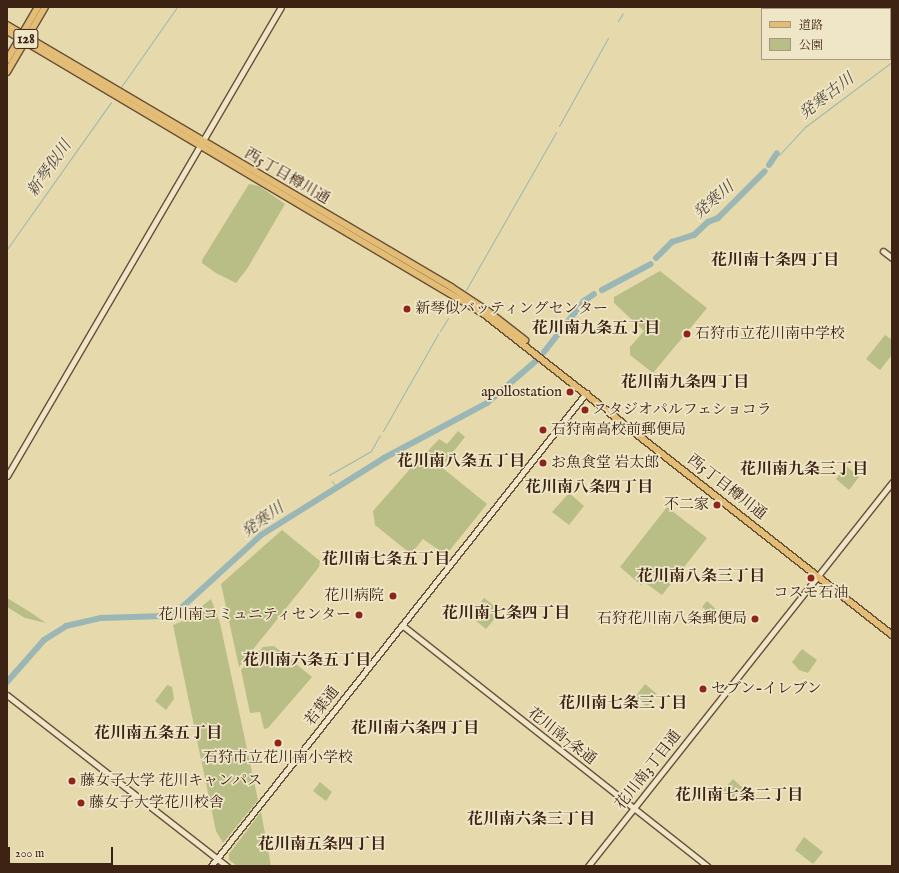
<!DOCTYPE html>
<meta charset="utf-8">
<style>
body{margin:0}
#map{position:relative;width:899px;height:873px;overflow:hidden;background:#e6d9ab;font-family:"IM FELL English","Noto Serif JP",serif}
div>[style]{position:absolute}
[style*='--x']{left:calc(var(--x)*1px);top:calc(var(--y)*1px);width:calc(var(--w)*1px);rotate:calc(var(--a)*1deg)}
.green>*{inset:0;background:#b9be86}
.stream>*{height:1px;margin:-0.5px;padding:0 0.5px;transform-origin:0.5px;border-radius:0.5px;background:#9bb7b5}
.river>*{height:6px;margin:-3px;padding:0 3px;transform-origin:3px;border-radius:3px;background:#9bb7b5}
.roads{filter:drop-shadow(1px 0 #67503a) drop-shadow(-1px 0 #67503a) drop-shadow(0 1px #67503a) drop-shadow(0 -1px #67503a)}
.minor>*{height:5px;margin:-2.5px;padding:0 2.5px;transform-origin:2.5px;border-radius:2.5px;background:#efe6c8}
.major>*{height:6px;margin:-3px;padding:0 3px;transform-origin:3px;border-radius:3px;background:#e3bc76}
.dots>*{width:11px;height:11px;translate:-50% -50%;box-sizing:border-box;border:2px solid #efe6c8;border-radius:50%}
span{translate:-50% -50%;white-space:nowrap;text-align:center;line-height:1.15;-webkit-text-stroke:3.5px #efe6c8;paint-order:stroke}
.shield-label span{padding:1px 3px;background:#efe6c8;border:1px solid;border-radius:3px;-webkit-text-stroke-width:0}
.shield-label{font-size:14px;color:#3d2314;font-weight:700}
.street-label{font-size:15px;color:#3d2314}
.poi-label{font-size:15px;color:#3d2314}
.left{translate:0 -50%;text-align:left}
.right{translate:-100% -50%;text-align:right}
.water-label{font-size:16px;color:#54483c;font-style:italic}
.neighbourhood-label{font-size:16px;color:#3d2314;font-weight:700}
.frame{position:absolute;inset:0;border:8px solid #3d2314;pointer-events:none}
.legend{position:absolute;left:761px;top:8px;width:130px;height:52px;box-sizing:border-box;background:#efe6c8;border:1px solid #a89880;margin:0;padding:5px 7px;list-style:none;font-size:12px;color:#3d2314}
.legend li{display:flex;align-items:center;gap:8px;height:20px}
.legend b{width:20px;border:1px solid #a89880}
.scale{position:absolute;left:8px;top:847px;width:105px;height:18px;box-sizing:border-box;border:2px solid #3d2314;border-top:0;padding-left:5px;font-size:12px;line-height:14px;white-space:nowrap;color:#3d2314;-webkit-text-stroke:3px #efe6c8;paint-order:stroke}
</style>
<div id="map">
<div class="green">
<div style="clip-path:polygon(249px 184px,259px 186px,285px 204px,247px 269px,236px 283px,216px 273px,202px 263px,202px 260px)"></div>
<div style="clip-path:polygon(660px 271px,707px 308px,653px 373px,630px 355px,630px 347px,644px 331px,614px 303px,614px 297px)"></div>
<div style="clip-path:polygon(885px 335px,892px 340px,892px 355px,880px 370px,866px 359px)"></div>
<div style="clip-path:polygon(458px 431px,465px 437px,442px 466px,426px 453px,439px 439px,447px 444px)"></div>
<div style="clip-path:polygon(424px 453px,487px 504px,446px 555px,423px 539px,411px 554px,375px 525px,373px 511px)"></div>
<div style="clip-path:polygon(846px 466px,859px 477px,849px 490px,836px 479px)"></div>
<div style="clip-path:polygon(569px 493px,584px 506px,569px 525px,552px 512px)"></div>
<div style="clip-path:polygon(667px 507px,707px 538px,662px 595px,644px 582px,641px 585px,620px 567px)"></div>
<div style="clip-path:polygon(282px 530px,320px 561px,319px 567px,239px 667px,221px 584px)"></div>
<div style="clip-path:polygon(7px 598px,30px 612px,46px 623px,25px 618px,7px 607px)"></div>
<div style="clip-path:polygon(484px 598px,501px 611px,486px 629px,470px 616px)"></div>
<div style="clip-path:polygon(211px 599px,220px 623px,258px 800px,223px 843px,216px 831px,173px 625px,185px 620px)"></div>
<div style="clip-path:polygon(707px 601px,717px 610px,708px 622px,700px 616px,705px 609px,702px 607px)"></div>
<div style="clip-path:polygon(274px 646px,312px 677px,268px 728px,264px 729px,260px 712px,250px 713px,241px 670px,263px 647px)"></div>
<div style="clip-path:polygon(802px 649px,817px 660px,808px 673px,799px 670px,792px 662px)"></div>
<div style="clip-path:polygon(645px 684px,657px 694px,647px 707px,635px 697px)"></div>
<div style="clip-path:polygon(167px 685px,172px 687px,174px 699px,166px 710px,155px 701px)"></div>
<div style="clip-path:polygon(733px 779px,746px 791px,736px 803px,721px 792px)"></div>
<div style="clip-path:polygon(320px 782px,332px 792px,326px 801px,313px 791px)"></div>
<div style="clip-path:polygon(261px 812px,271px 866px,237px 866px,229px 860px,229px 854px)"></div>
<div style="clip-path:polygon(804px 837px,823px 852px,813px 864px,795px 850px)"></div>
</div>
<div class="stream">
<div style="--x:618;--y:21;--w:9;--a:-58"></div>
<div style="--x:121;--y:87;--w:98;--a:-55"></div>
<div style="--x:559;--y:126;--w:101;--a:-60.9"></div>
<div style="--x:779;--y:155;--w:38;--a:-47"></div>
<div style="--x:805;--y:127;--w:109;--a:-36.8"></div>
<div style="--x:7;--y:249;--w:180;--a:-54.7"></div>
<div style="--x:466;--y:290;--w:182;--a:-60.3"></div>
<div style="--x:450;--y:314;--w:10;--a:-61"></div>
<div style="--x:440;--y:331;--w:15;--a:-58"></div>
<div style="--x:383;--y:431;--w:112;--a:-60.4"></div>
<div style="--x:329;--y:475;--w:48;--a:-29.7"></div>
<div style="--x:371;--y:451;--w:18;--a:-61"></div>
<div style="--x:332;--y:481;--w:7;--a:56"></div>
</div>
<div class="river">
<div style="--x:769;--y:165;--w:14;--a:-56"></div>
<div style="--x:656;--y:258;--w:23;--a:-45"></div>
<div style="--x:672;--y:242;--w:23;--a:-18"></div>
<div style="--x:694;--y:235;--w:19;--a:-43"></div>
<div style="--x:708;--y:222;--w:11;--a:-22"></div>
<div style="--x:718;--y:218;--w:66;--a:-45"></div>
<div style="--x:602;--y:290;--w:55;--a:-28"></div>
<div style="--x:544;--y:352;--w:65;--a:-51.9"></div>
<div style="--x:584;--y:301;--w:12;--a:-35"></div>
<div style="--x:7;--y:682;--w:56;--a:-48.6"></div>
<div style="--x:44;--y:640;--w:26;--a:-32"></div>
<div style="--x:66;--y:626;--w:36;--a:-13"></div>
<div style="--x:101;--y:618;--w:63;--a:-1.8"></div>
<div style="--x:164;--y:616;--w:16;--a:-22"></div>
<div style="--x:179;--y:610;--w:111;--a:-42.4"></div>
<div style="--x:261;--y:535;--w:145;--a:-32"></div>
<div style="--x:384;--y:458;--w:117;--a:-28.1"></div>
<div style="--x:487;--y:403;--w:66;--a:-40.7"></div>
</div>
<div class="roads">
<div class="minor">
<div style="--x:883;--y:251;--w:11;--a:38"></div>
<div style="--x:7;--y:476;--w:543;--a:-59.71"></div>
<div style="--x:402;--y:625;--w:389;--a:38.3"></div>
<div style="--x:7;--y:695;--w:279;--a:37.9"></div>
<div style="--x:211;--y:866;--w:604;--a:-51.59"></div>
<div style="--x:588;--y:866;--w:490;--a:-51.6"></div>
</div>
<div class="major">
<div style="--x:7;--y:25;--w:516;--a:30.54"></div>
<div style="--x:451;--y:287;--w:45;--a:33.3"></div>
<div style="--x:489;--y:312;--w:46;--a:37.9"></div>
<div style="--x:7;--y:31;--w:555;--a:30.68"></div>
<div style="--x:484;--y:314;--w:519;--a:38.19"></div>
<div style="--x:7;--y:60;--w:61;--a:-59.7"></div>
<div style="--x:7;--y:72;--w:75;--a:-59.7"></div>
</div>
</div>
<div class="dots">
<div style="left:407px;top:309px;background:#8f2418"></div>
<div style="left:687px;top:334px;background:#8f2418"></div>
<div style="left:570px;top:392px;background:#8f2418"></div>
<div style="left:585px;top:410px;background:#8f2418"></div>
<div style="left:543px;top:430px;background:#8f2418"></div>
<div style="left:543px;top:463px;background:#8f2418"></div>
<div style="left:717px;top:505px;background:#8f2418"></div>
<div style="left:811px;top:578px;background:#8f2418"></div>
<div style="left:393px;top:596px;background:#8f2418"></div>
<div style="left:359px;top:615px;background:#8f2418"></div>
<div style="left:755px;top:619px;background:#8f2418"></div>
<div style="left:703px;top:689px;background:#8f2418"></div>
<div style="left:278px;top:743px;background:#8f2418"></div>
<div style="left:72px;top:781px;background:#8f2418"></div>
<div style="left:81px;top:803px;background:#8f2418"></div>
</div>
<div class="shield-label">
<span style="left:26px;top:39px">128</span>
</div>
<div class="street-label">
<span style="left:287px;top:176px;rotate:30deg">西5丁目樽川通</span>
<span style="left:727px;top:487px;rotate:38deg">西5丁目樽川通</span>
<span style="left:322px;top:706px;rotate:-52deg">若葉通</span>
<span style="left:562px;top:736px;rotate:38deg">花川南7条通</span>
<span style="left:648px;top:770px;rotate:-52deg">花川南3丁目通</span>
</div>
<div class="poi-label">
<span class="left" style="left:415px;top:309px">新琴似バッティングセンター</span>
<span class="left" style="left:695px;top:334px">石狩市立花川南中学校</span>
<span class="right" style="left:562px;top:392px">apollostation</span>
<span class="left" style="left:593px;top:410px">スタジオパルフェショコラ</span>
<span class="left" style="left:551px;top:430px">石狩南高校前郵便局</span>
<span class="left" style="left:551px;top:463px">お魚食堂 岩太郎</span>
<span class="right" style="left:709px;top:505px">不二家</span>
<span style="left:811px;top:593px">コスモ石油</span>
<span class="right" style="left:384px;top:596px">花川病院</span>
<span class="right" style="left:351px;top:615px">花川南コミュニティセンター</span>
<span class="right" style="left:747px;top:619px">石狩花川南八条郵便局</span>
<span class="left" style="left:711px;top:689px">セブン-イレブン</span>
<span style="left:278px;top:758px">石狩市立花川南小学校</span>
<span class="left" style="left:80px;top:781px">藤女子大学 花川キャンパス</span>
<span class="left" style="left:89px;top:803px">藤女子大学花川校舎</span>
</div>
<div class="water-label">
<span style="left:827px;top:97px;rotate:-38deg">発寒古川</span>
<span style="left:50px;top:169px;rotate:-55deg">新琴似川</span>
<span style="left:714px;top:201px;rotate:-41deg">発寒川</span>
<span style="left:263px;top:521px;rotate:-36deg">発寒川</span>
</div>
<div class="neighbourhood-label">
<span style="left:775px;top:261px">花川南十条四丁目</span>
<span style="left:596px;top:329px">花川南九条五丁目</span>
<span style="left:685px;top:383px">花川南九条四丁目</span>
<span style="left:461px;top:462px">花川南八条五丁目</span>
<span style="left:804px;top:470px">花川南九条三丁目</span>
<span style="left:589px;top:488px">花川南八条四丁目</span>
<span style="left:386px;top:560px">花川南七条五丁目</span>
<span style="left:701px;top:577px">花川南八条三丁目</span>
<span style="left:506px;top:614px">花川南七条四丁目</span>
<span style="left:307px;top:661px">花川南六条五丁目</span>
<span style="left:623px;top:704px">花川南七条三丁目</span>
<span style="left:415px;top:729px">花川南六条四丁目</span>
<span style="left:158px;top:734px">花川南五条五丁目</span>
<span style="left:739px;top:796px">花川南七条二丁目</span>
<span style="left:531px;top:820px">花川南六条三丁目</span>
<span style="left:322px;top:845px">花川南五条四丁目</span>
</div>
<div class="frame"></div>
<ul class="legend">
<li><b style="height:5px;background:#e3bc76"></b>道路</li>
<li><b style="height:11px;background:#b9be86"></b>公園</li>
</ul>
<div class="scale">200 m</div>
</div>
